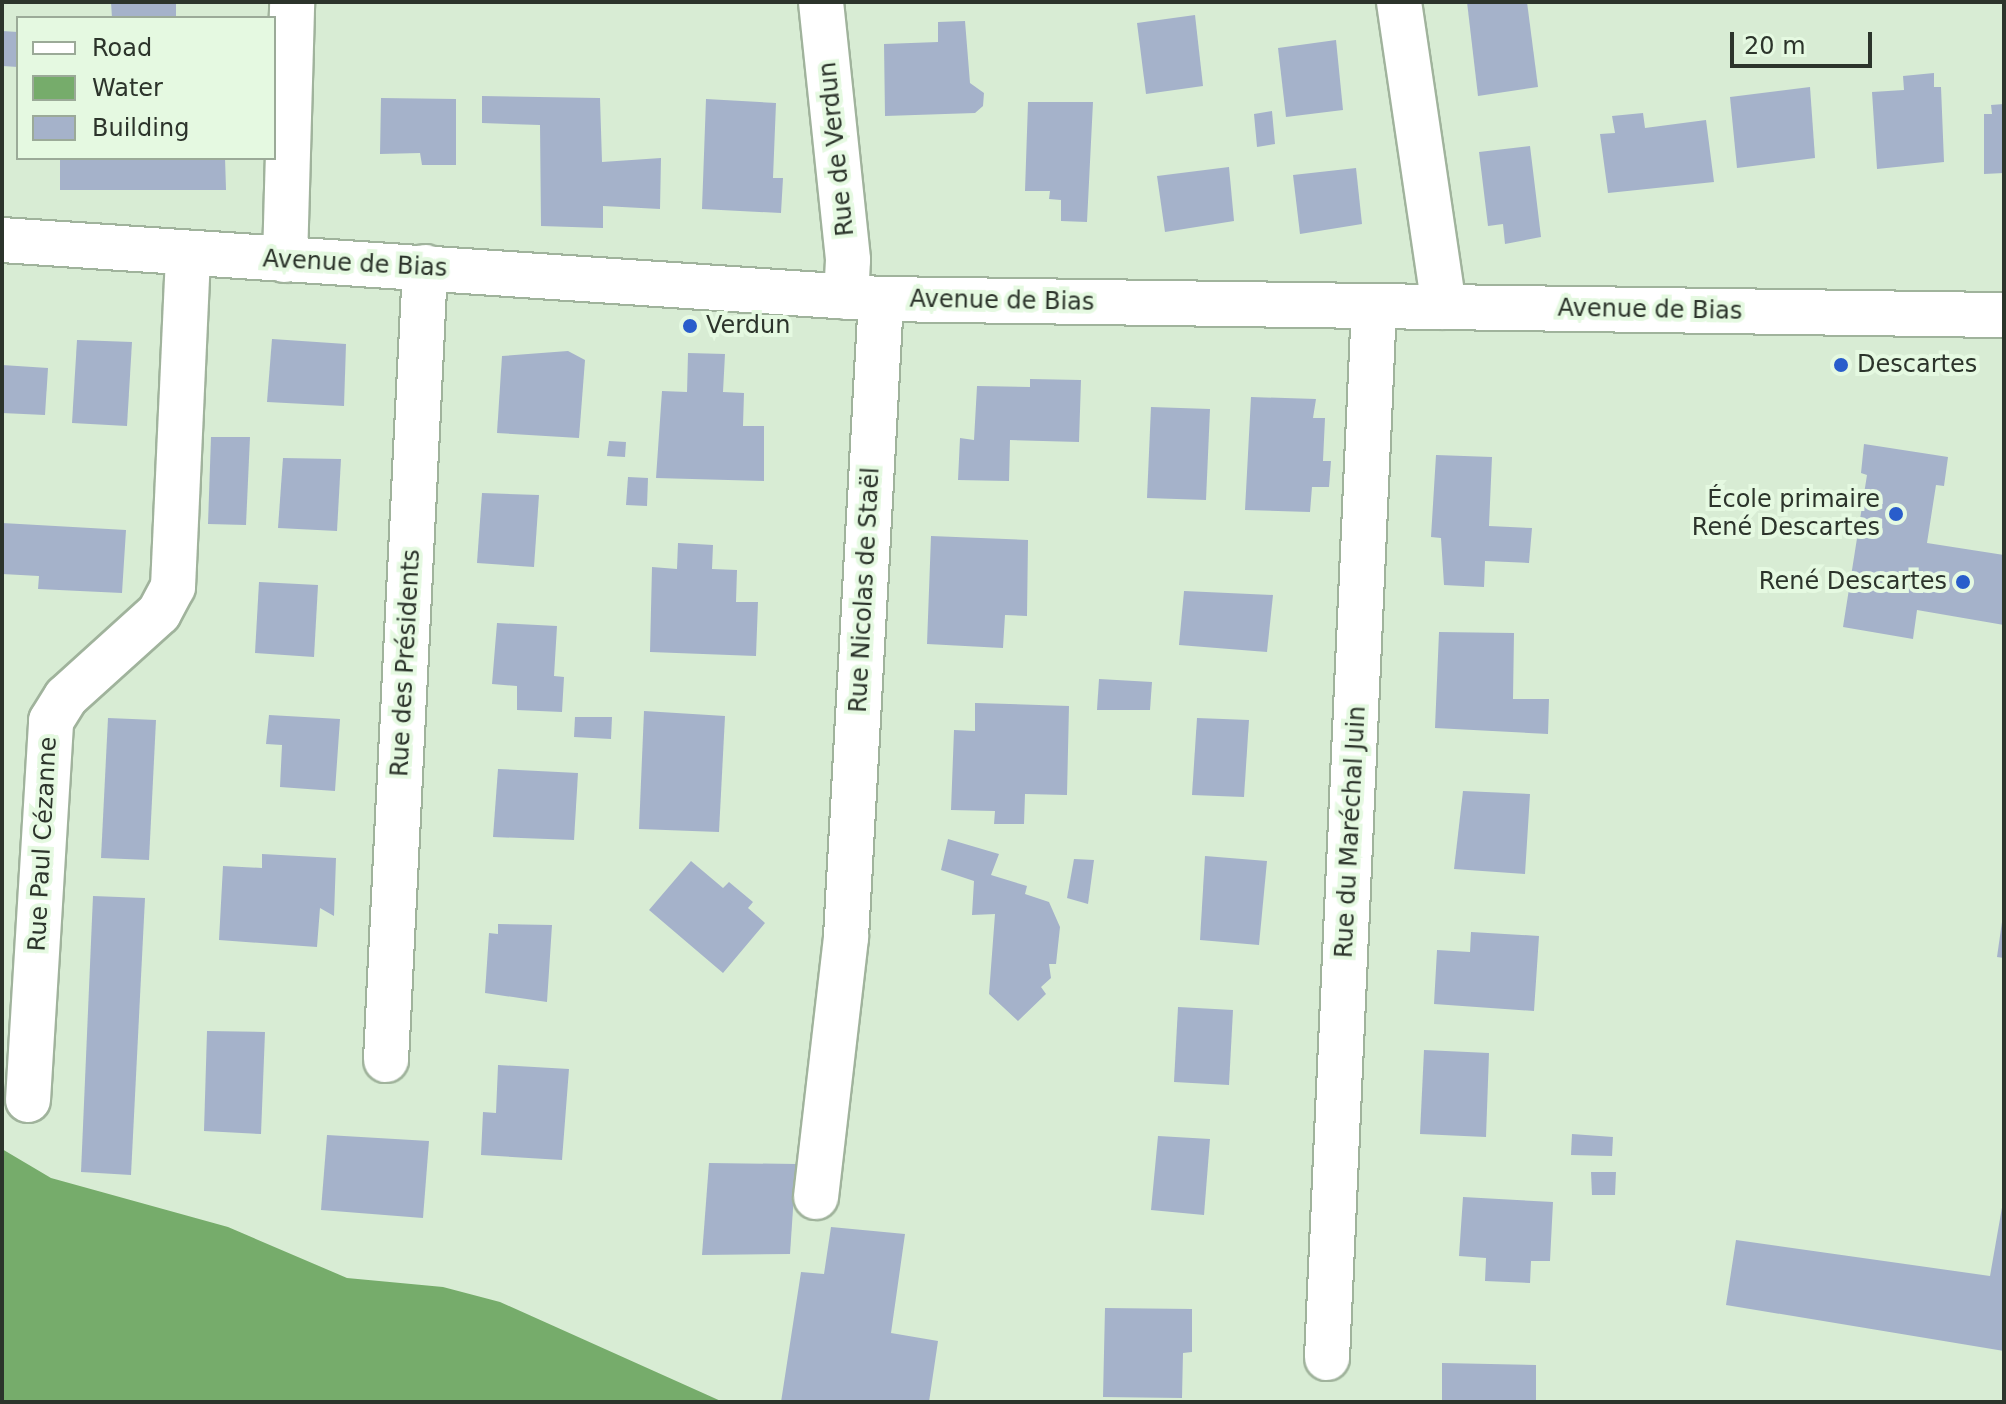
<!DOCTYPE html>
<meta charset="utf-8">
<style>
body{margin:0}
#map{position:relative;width:2006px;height:1404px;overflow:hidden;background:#d8ecd4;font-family:"DejaVu Sans",sans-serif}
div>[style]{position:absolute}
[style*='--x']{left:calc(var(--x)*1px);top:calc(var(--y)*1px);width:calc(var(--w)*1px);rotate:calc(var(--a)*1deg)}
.water>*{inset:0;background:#76ac6b}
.building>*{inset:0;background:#a5b2ca}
.roads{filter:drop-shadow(2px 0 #a0b39c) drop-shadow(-2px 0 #a0b39c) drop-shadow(0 2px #a0b39c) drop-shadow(0 -2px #a0b39c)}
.minor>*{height:44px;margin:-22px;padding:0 22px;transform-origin:22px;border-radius:22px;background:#fff}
.dots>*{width:22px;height:22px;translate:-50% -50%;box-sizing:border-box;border:4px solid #e5f9e1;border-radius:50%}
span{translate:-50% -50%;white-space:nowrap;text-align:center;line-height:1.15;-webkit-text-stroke:8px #e5f9e1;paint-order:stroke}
.street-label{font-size:24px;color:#2c342b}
.poi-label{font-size:24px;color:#2c342b}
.left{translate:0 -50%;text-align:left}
.right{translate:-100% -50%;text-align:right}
.frame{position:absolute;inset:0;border:4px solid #2c342b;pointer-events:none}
.legend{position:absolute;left:16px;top:16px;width:260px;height:144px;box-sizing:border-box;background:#e5f9e1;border:2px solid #9baa98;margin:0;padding:10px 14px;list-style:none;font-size:24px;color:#2c342b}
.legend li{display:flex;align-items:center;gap:16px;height:40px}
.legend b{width:40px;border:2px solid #9baa98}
.scale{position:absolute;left:1730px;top:32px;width:142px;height:36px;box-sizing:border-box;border:4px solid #2c342b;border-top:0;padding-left:10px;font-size:24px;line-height:28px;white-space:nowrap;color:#2c342b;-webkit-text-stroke:6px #e5f9e1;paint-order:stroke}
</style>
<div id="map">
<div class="water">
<div style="clip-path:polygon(2px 1149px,51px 1178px,228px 1227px,347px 1278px,443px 1287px,500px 1302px,723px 1402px,2px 1402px)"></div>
</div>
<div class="building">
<div style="clip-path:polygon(111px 2px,176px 2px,176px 18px,112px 18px)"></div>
<div style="clip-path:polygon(1467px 2px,1527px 2px,1538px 87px,1478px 96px)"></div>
<div style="clip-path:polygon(1195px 15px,1203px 86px,1146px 94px,1137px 23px)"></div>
<div style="clip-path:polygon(965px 21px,970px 83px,984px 93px,983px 106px,975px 113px,885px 116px,884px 44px,938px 42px,938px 22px)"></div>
<div style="clip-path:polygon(2px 31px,18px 32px,18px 67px,2px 66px)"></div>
<div style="clip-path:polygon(1336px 40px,1343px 110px,1286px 117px,1278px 48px)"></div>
<div style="clip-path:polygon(1934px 73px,1934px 87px,1941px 87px,1944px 162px,1877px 169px,1872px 92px,1904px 90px,1903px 76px)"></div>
<div style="clip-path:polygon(1810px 87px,1815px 158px,1737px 168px,1730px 97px)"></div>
<div style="clip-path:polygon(482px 96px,600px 98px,602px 162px,661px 158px,660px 209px,603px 206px,603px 228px,541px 226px,540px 125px,482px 123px)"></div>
<div style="clip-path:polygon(381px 98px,456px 99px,456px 165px,422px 165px,420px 153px,380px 154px)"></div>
<div style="clip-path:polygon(706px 99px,776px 103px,773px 178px,783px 178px,781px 213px,702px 209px)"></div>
<div style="clip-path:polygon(1028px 102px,1093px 102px,1087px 222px,1061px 221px,1061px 200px,1049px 199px,1050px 191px,1025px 191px)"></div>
<div style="clip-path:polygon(2004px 104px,2004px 173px,1984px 174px,1984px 114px,1992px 114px,1991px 105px)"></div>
<div style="clip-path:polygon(1272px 111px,1275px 144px,1257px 147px,1254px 114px)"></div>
<div style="clip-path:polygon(1643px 113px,1645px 128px,1706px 120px,1714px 182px,1608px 193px,1600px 134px,1615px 133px,1612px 116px)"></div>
<div style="clip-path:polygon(1530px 146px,1541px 237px,1505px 244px,1503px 224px,1488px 226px,1479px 152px)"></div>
<div style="clip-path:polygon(60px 158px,225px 158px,226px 190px,60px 190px)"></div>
<div style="clip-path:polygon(1229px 167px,1234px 221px,1165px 232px,1157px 176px)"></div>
<div style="clip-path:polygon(1356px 168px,1362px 224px,1300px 234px,1293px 175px)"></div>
<div style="clip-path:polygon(272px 339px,346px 344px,344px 406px,267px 402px)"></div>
<div style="clip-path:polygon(77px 340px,132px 342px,127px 426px,72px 423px)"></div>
<div style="clip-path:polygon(568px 351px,585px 360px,579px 438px,497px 433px,502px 356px)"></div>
<div style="clip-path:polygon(688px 353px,725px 354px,723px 392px,744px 393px,743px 426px,764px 426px,764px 481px,656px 478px,662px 391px,687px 392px)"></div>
<div style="clip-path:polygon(2px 365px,48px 368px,45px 415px,2px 413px)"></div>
<div style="clip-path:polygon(1030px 379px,1081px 380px,1079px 442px,1010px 440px,1009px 481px,958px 480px,960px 438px,974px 440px,977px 386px,1030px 387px)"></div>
<div style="clip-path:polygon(1251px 397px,1316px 399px,1313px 418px,1325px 418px,1323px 461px,1331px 461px,1329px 487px,1312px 487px,1310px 512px,1245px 510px)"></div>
<div style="clip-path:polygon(1151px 407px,1210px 409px,1206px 500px,1147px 498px)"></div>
<div style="clip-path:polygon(211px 437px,250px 437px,246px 525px,208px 524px)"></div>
<div style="clip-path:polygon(609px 441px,626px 442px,625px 457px,607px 456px)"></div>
<div style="clip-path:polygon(1864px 444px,1948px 457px,1944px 486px,1936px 485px,1927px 543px,2004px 555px,2004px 625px,1917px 610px,1913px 639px,1843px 627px,1867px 475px,1861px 473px)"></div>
<div style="clip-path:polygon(1436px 455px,1492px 457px,1489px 526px,1532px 528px,1529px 563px,1485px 561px,1484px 587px,1444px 585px,1441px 538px,1431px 537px)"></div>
<div style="clip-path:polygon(283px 458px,341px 459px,337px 531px,278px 528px)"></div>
<div style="clip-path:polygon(628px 477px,648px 478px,647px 506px,626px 505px)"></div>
<div style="clip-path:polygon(482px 493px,539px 495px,534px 567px,477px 563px)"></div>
<div style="clip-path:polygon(2px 523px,126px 530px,122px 593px,38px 589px,39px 576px,2px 574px)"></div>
<div style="clip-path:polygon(931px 536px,1028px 540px,1027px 616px,1005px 615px,1003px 648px,927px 644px)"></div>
<div style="clip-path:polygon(678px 543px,713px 545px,712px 569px,737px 570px,736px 602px,758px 602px,756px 656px,650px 652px,652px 567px,677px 569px)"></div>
<div style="clip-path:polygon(259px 582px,318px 585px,314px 657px,255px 653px)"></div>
<div style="clip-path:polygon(1184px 591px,1273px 595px,1267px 652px,1179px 645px)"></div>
<div style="clip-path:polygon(497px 623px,557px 626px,554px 676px,564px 677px,562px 712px,517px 710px,517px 686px,492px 684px)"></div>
<div style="clip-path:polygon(1439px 632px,1514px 633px,1513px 699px,1549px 699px,1548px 734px,1435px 728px)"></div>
<div style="clip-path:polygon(1099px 679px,1152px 682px,1150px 710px,1097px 710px)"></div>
<div style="clip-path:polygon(975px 703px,1069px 706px,1067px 795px,1025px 794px,1024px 824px,994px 824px,995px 811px,951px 810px,954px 730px,975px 731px)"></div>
<div style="clip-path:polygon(644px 711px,725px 716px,719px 832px,639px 829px)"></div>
<div style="clip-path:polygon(269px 715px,340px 719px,335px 791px,280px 787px,282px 745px,266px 744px)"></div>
<div style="clip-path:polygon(575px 717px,612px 717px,611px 739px,574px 737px)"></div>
<div style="clip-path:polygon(108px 718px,156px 720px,149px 860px,101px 858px)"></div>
<div style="clip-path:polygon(1197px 718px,1249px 720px,1244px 797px,1192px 795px)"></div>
<div style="clip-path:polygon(498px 769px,578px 773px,574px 840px,493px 837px)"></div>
<div style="clip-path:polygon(1463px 791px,1530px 794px,1525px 874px,1454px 869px)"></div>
<div style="clip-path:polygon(948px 839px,999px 854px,991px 875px,1027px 886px,1025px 894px,1049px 902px,1060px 927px,1056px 964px,1049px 964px,1051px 978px,1041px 987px,1046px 994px,1018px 1021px,989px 994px,995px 914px,972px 915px,974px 881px,941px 870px)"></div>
<div style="clip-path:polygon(262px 854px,336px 858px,334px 916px,320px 908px,317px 947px,219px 940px,223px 866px,262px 868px)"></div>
<div style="clip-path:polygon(1205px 856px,1267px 861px,1259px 945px,1200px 940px)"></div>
<div style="clip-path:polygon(1074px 859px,1094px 860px,1088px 904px,1067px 898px)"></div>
<div style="clip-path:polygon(691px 861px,723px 888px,729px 882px,753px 902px,748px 908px,765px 923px,723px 973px,649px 910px)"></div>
<div style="clip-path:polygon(93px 896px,145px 898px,131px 1175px,81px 1172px)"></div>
<div style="clip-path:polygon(2002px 922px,2004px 922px,2004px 958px,1997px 957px)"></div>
<div style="clip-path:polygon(498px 924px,552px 925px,547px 1002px,485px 993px,489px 933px,498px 934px)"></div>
<div style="clip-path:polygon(1471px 932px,1539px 936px,1534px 1011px,1434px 1004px,1437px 950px,1470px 952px)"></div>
<div style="clip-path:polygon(1178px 1007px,1233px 1010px,1229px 1085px,1174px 1082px)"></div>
<div style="clip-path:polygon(207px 1031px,265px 1032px,261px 1134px,204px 1131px)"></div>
<div style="clip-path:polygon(1424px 1050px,1489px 1053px,1486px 1137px,1420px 1134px)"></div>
<div style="clip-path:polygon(498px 1065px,569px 1069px,562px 1160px,481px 1155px,483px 1112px,496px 1113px)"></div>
<div style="clip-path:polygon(1572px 1134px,1613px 1137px,1612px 1156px,1571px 1155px)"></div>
<div style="clip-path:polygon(327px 1135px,429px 1141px,423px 1218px,321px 1210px)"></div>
<div style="clip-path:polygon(1158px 1136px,1210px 1139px,1204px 1215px,1151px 1210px)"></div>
<div style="clip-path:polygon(709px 1163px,796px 1164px,790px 1254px,702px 1255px)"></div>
<div style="clip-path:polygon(1591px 1172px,1616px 1172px,1615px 1195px,1592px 1195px)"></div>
<div style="clip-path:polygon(2004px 1196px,2004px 1351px,1726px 1305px,1736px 1240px,1990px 1276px)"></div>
<div style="clip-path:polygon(1463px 1197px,1553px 1202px,1550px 1261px,1531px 1261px,1530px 1283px,1485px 1281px,1486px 1258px,1459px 1256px)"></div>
<div style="clip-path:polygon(831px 1227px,905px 1234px,891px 1333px,938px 1341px,929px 1402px,781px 1402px,801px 1272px,824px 1274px)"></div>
<div style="clip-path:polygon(1105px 1308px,1192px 1309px,1192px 1352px,1183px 1353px,1182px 1398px,1103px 1397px)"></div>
<div style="clip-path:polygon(1442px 1363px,1536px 1365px,1536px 1402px,1442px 1402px)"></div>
</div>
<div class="roads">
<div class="minor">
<div style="--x:821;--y:2;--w:259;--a:84"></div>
<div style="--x:848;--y:260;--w:37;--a:93"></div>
<div style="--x:1399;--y:2;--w:308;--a:81.6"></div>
<div style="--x:2;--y:240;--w:881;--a:3.84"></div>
<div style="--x:881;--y:299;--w:1123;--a:0.82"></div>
<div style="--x:285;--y:260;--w:258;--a:-88.4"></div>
<div style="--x:386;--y:1060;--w:794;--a:-87.18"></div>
<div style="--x:28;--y:1100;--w:380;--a:-86.5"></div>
<div style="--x:51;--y:721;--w:28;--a:-58"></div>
<div style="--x:66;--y:697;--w:125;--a:-42.1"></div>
<div style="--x:159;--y:613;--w:30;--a:-62"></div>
<div style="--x:173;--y:587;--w:334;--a:-87.4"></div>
<div style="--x:816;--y:1197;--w:262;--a:-83.4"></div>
<div style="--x:846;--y:937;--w:639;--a:-86.86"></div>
<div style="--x:1327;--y:1358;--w:1053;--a:-87.44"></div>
</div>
</div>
<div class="dots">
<div style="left:690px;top:326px;background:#295dcb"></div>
<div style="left:1841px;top:365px;background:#295dcb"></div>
<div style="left:1896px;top:514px;background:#295dcb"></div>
<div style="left:1963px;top:582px;background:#295dcb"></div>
</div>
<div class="street-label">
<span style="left:837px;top:149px;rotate:-96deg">Rue de Verdun</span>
<span style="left:355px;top:264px;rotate:3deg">Avenue de Bias</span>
<span style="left:1002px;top:301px;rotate:1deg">Avenue de Bias</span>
<span style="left:1650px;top:310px;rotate:1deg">Avenue de Bias</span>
<span style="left:865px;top:590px;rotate:-87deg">Rue Nicolas de Staël</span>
<span style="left:406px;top:663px;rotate:-87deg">Rue des Présidents</span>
<span style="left:1351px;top:832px;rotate:-87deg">Rue du Maréchal Juin</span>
<span style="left:43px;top:844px;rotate:-87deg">Rue Paul Cézanne</span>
</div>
<div class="poi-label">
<span class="left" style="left:706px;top:326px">Verdun</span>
<span class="left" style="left:1857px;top:365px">Descartes</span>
<span class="right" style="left:1880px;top:514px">École primaire<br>René Descartes</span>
<span class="right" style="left:1947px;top:582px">René Descartes</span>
</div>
<div class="frame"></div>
<ul class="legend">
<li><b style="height:10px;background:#fff"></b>Road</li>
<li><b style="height:22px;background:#76ac6b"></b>Water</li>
<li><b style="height:22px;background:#a5b2ca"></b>Building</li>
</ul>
<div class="scale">20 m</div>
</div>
